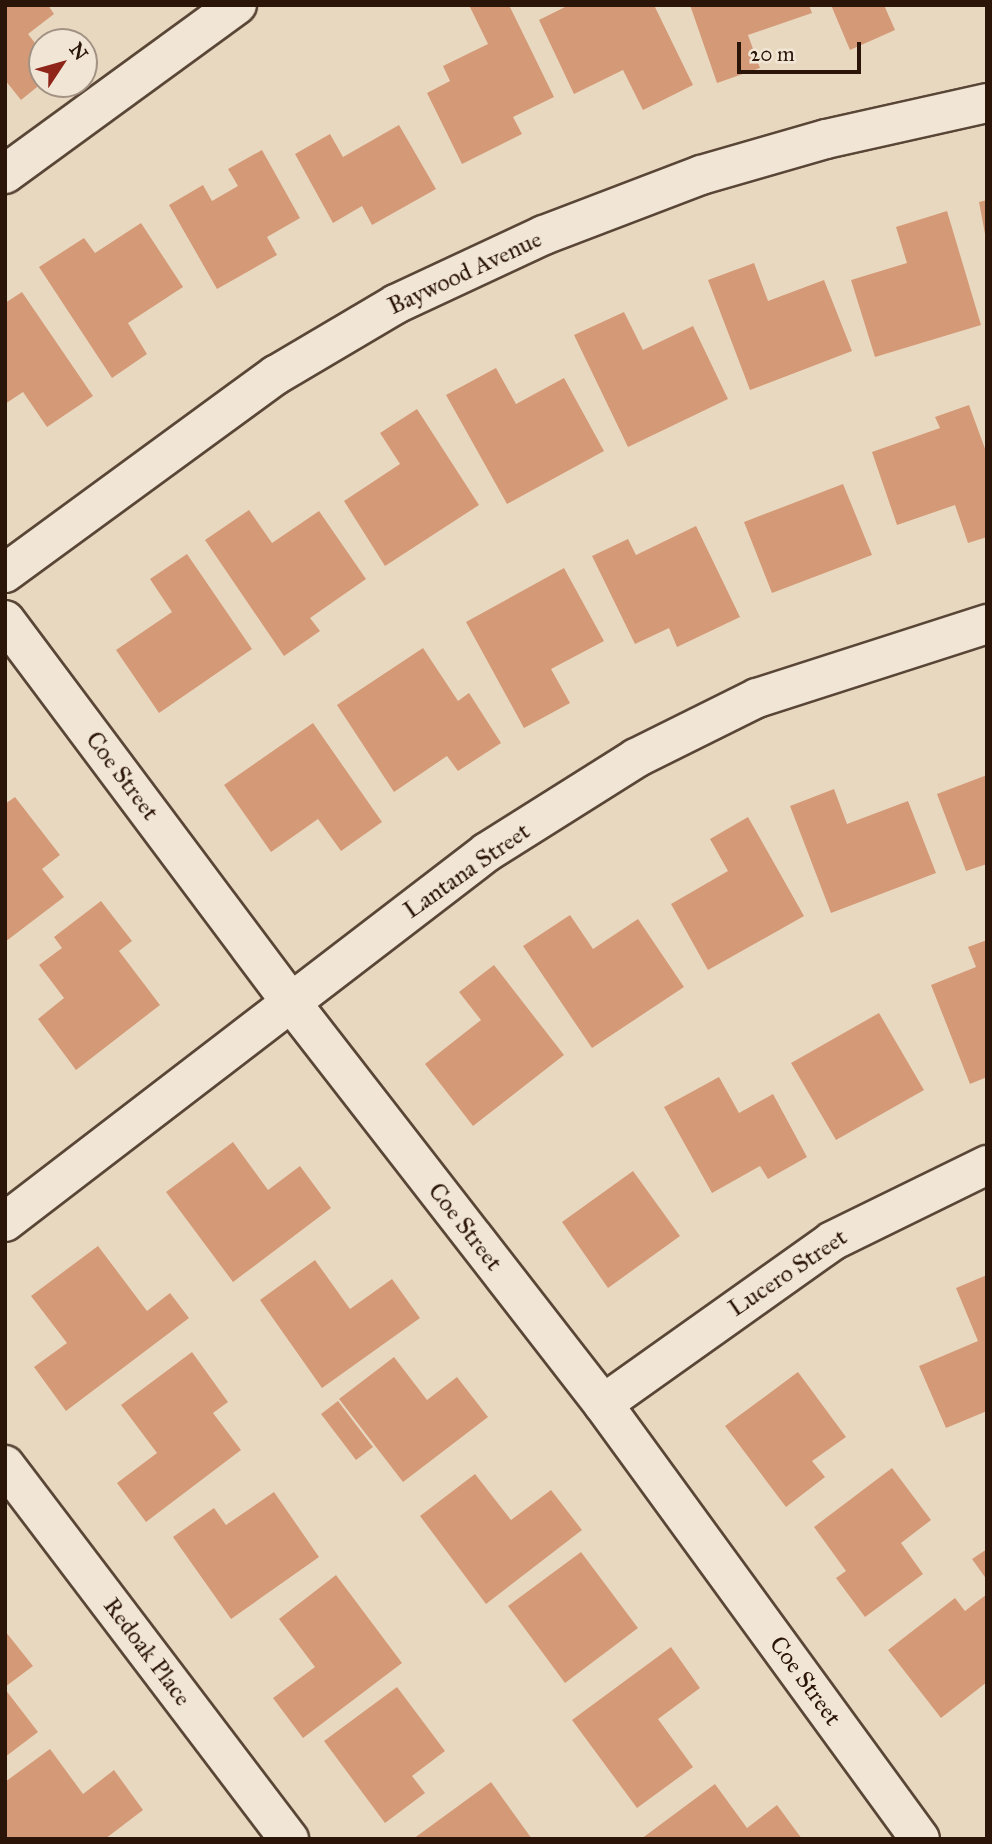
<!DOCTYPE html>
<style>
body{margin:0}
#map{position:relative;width:992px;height:1844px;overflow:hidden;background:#e9d8c0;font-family:"IM FELL Great Primer",serif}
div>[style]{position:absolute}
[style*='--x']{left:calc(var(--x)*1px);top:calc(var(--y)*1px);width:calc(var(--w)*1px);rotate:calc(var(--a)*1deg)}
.building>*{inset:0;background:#d49a77}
.roads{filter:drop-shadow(2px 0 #5a4636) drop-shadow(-2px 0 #5a4636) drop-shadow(0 2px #5a4636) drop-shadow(0 -2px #5a4636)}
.minor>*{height:38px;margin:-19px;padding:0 19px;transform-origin:19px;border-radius:19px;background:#f1e6d6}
span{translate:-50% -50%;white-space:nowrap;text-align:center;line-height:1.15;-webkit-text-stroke:7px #f1e6d6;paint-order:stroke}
.street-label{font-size:24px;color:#2b1508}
.frame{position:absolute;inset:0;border:7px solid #2b1508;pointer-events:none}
.north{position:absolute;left:28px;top:28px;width:70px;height:70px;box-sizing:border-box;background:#f1e6d6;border:2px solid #a29284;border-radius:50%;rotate:54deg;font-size:19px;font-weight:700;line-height:28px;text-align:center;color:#2b1508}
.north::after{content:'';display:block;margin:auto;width:24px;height:32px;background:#8f2418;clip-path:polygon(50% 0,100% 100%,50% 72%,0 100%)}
.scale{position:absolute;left:737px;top:42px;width:124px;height:32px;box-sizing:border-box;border:4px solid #2b1508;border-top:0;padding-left:9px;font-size:21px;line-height:24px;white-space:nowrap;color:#2b1508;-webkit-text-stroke:5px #f1e6d6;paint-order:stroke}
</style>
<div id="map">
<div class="building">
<div style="clip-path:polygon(5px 5px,48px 5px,54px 14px,28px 34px,42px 52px,42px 83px,21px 100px,5px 80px)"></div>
<div style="clip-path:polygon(469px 5px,509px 5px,554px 97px,513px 117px,522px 134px,462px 164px,427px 93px,450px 81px,443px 66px,488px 44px)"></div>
<div style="clip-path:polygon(569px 5px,654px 5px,693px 85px,643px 110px,623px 70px,574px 94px,539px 20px)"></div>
<div style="clip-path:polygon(690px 5px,809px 5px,812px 13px,748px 35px,760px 68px,717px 83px)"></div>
<div style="clip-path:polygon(831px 5px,884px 5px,895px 30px,850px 50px)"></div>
<div style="clip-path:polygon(399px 125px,436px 189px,372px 225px,362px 206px,333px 223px,295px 154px,330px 134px,343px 157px)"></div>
<div style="clip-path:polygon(262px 150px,300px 218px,267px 237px,277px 255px,217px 289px,169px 205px,203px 185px,212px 201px,238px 186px,228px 169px)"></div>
<div style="clip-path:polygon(987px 200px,987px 234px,985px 234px,979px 202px)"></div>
<div style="clip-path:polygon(947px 211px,981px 325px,875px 357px,851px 280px,907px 263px,896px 227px)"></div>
<div style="clip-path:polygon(141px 223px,183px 287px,128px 323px,147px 354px,112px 378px,39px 267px,84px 238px,95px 253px)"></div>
<div style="clip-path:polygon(754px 263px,768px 301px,824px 280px,852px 351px,750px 390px,708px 280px)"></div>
<div style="clip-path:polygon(22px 292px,93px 396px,47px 427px,23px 392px,5px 404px,5px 303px)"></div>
<div style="clip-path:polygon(624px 312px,643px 350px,693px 326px,728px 399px,628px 447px,574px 335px)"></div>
<div style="clip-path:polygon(496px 368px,516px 404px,564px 378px,604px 451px,507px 504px,446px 395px)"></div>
<div style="clip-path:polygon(969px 405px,987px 454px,987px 537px,968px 543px,955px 505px,897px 525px,872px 452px,940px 428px,935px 417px)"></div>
<div style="clip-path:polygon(417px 409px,479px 505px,385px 566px,344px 501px,400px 464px,380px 433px)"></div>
<div style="clip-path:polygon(843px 484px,872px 555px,772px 593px,744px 522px)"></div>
<div style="clip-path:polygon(249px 510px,272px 543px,319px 511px,366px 579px,310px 618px,320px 631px,284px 656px,205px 540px)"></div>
<div style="clip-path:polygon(696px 526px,740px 617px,677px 647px,669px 628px,635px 644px,592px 556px,628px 539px,636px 555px)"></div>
<div style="clip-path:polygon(187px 554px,252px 649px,159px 713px,116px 650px,172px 612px,150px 579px)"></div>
<div style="clip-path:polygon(564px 568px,604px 641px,551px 669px,570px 703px,524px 728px,466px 622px)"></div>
<div style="clip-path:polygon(423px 648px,458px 701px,469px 693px,501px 743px,458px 771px,447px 756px,394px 792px,337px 705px)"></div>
<div style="clip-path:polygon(313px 723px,382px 822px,341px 851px,318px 819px,271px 852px,224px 785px)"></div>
<div style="clip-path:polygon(987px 775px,987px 864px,966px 871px,937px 794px)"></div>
<div style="clip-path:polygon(834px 789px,847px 824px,908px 801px,936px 873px,831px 913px,790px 806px)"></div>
<div style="clip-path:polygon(15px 797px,60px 855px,42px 869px,64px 897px,5px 942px,5px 804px)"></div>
<div style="clip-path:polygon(748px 817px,804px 916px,708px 970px,671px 904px,728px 871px,710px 839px)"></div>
<div style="clip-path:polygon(101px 901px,132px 941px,119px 951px,160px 1005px,76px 1070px,38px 1019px,64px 998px,39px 965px,62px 948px,54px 937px)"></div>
<div style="clip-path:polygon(570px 915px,593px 949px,638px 919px,684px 987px,592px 1048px,523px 946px)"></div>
<div style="clip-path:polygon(987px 940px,987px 1077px,970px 1084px,931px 985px,976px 967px,968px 947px)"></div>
<div style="clip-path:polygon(494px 965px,564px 1055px,473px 1126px,425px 1064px,481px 1020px,459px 992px)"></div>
<div style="clip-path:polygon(879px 1013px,924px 1090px,836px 1140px,791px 1063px)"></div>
<div style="clip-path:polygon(719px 1077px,739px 1113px,773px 1094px,807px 1157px,768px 1179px,760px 1166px,712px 1193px,664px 1107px)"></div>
<div style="clip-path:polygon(233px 1142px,268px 1190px,300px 1166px,331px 1208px,233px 1282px,166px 1192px)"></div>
<div style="clip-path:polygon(633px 1171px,680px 1236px,608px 1288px,562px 1222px)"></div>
<div style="clip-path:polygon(98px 1246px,147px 1311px,170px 1293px,189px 1318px,66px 1411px,34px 1367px,67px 1343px,31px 1296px)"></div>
<div style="clip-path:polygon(315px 1260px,350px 1309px,392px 1279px,420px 1318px,322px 1388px,260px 1300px)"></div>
<div style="clip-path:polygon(987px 1275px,987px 1411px,946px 1428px,919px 1366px,978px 1341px,956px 1288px)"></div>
<div style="clip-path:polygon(192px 1352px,228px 1402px,213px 1413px,241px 1450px,146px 1522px,117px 1483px,157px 1453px,121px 1405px)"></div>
<div style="clip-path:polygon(394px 1357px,427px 1400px,457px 1377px,488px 1417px,403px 1482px,339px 1399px)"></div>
<div style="clip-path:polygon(798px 1372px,846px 1437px,812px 1461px,825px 1477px,786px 1507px,725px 1426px)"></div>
<div style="clip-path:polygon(338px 1401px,373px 1447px,356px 1460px,321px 1414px)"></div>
<div style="clip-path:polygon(892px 1468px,931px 1520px,901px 1543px,923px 1574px,865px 1617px,836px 1578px,846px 1571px,814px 1527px)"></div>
<div style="clip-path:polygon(475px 1474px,511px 1520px,551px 1490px,582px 1530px,486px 1604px,420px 1516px)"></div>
<div style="clip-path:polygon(274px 1492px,319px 1557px,231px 1619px,173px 1537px,214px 1508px,226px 1525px)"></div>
<div style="clip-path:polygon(987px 1549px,987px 1580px,972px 1559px)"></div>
<div style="clip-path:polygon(581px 1552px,638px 1628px,565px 1683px,508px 1606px)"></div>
<div style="clip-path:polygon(336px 1575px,402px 1663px,303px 1738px,273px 1698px,315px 1667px,279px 1619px)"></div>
<div style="clip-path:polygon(987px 1594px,987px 1682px,941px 1718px,888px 1650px,955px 1598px,965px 1611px)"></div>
<div style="clip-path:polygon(5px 1631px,33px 1666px,5px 1687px)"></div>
<div style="clip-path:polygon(671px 1647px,700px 1688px,658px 1719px,693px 1767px,637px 1808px,572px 1720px)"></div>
<div style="clip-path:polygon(397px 1687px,445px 1751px,412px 1776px,425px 1793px,385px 1823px,324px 1741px)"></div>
<div style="clip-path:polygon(5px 1689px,38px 1732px,5px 1757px)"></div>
<div style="clip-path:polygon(50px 1749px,83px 1794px,114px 1770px,143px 1810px,105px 1839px,5px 1839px,5px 1782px)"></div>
<div style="clip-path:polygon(491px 1782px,532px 1839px,413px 1839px)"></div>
<div style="clip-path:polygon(715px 1784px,747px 1828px,777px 1805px,802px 1839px,641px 1839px)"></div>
</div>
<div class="roads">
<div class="minor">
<div style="--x:5;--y:174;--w:287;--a:-36.1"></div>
<div style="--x:5;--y:573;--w:336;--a:-36.2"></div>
<div style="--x:276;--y:375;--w:139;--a:-30.6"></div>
<div style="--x:396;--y:304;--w:163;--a:-25"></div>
<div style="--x:544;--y:235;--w:168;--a:-20.9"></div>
<div style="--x:701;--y:175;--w:130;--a:-16.1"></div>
<div style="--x:826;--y:139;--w:165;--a:-12.6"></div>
<div style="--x:5;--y:620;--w:476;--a:53.2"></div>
<div style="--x:290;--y:1001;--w:510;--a:52.16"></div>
<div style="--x:603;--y:1404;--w:538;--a:53.92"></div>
<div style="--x:5;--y:1222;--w:608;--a:-37.51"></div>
<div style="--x:487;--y:852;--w:176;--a:-32.2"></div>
<div style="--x:636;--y:758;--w:135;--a:-26.4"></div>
<div style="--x:757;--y:698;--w:242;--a:-17.8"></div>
<div style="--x:603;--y:1404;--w:281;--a:-35.4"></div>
<div style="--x:832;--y:1241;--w:173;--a:-26.1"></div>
<div style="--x:5;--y:1465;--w:470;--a:52.8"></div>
</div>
</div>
<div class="street-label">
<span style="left:465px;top:273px;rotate:-25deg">Baywood Avenue</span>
<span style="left:122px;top:776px;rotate:53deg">Coe Street</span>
<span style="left:467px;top:871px;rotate:-35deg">Lantana Street</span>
<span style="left:465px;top:1227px;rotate:52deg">Coe Street</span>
<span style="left:788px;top:1273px;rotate:-34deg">Lucero Street</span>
<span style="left:147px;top:1652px;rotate:53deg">Redoak Place</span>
<span style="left:805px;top:1681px;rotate:54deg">Coe Street</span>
</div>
<div class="frame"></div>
<div class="north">N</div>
<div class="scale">20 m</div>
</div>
